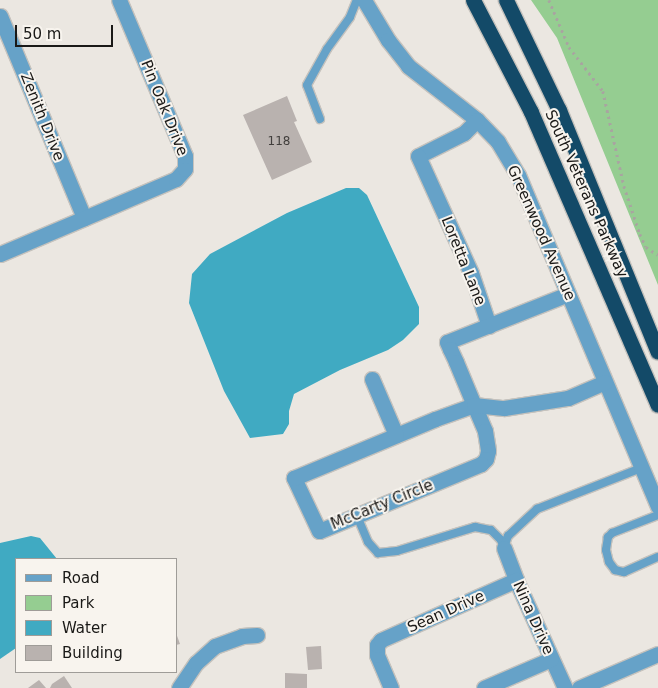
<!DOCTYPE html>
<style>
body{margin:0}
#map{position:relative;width:658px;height:688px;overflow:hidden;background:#ebe7e1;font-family:"DejaVu Sans",sans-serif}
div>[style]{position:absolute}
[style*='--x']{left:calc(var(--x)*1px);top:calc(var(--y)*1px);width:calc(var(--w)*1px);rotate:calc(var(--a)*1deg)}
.green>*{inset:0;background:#95cd91}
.water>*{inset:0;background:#40aac2}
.building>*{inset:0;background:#b9b2af}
.path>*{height:2.5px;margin-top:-1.25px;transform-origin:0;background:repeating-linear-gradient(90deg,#a8a5a0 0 2.5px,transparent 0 6.5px)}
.roads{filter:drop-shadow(1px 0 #c5c2bd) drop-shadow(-1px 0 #c5c2bd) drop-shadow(0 1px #c5c2bd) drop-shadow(0 -1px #c5c2bd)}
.lane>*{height:8px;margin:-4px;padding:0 4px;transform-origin:4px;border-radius:4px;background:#66a2c8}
.street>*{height:15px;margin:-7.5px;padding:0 7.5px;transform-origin:7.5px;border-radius:7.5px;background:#66a2c8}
.highway>*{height:15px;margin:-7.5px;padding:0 7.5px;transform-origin:7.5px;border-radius:7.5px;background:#134a68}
span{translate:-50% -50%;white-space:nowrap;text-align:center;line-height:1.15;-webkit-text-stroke:4px #f8f4ee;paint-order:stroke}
.number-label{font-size:12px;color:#423f3d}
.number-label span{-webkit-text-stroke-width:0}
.street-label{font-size:15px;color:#1a1917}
.legend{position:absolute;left:15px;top:558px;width:162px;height:115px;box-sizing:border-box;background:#f8f4ee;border:1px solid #9f9c98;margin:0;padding:6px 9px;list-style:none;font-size:15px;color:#1a1917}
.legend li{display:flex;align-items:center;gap:10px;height:25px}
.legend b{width:25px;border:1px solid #9f9c98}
.scale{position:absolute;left:15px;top:25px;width:98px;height:22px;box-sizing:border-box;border:2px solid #1a1917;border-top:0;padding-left:6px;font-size:15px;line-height:18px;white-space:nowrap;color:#1a1917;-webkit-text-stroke:4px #f8f4ee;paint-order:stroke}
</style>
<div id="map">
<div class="green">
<div style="clip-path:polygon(531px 0,658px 0,658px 285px,557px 38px)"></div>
</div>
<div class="water">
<div style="clip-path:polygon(346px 188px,359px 188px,367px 195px,419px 307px,419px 324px,403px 340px,388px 350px,340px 370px,294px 394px,289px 411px,289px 424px,283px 434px,250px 438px,224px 391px,189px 303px,192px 274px,210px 254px,287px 213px)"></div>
<div style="clip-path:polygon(31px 536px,40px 538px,57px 559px,16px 559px,16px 648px,0 659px,0 543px)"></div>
</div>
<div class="building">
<div style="clip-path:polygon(287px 96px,297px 121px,294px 122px,312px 162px,272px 180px,243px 115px)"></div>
<div style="clip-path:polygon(176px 633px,180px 644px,176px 645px)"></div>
<div style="clip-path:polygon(321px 646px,322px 669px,308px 670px,306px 647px)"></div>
<div style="clip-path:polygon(285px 673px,307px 674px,307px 688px,285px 688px)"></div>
<div style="clip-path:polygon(64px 676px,72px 688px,50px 688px,52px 684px)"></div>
<div style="clip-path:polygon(39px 680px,46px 688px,28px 688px)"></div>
</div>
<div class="path">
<div style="--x:549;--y:0;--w:51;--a:66.9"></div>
<div style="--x:569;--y:47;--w:56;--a:52.3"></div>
<div style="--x:603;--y:91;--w:97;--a:77.5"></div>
<div style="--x:624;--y:186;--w:51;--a:71.6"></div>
<div style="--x:640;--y:234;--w:14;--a:65"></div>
<div style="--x:646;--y:247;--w:14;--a:34"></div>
</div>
<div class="roads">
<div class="lane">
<div style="--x:320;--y:119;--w:36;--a:-111"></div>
<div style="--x:307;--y:85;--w:41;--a:-60.9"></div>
<div style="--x:327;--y:49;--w:39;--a:-54"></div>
<div style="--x:350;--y:17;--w:18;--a:-68"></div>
<div style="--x:658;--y:515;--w:49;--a:158.6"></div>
<div style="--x:612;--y:533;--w:6;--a:135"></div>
<div style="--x:608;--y:537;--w:13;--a:99"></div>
<div style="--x:606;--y:550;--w:12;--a:76"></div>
<div style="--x:609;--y:562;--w:10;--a:53"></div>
<div style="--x:615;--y:570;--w:9;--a:13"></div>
<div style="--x:624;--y:572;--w:37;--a:-24"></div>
<div style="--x:357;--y:516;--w:28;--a:67"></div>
<div style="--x:368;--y:542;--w:15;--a:48"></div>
<div style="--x:378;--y:553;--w:19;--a:-6"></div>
<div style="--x:397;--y:551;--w:82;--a:-17.1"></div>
<div style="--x:475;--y:527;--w:16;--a:11"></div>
<div style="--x:491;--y:530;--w:14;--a:45"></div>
<div style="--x:501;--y:540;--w:9;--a:69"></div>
<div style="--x:504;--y:548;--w:13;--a:-72"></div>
<div style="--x:508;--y:536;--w:40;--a:-43"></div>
<div style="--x:537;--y:509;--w:112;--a:-21.5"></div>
</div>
<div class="street">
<div style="--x:364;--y:0;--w:47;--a:59"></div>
<div style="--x:388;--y:40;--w:33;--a:52"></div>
<div style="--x:408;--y:66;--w:88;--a:38"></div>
<div style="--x:477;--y:120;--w:30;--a:46"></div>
<div style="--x:498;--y:142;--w:39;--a:59"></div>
<div style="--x:518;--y:175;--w:360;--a:67.1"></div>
<div style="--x:0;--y:16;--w:219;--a:67.4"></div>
<div style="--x:477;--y:120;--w:18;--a:135"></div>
<div style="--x:464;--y:133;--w:51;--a:153.4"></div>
<div style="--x:418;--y:156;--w:128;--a:65.6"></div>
<div style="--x:471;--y:273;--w:56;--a:71.2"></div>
<div style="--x:0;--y:254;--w:191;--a:-23.1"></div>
<div style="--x:176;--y:179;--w:13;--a:-48"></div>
<div style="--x:185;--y:169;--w:13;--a:-90"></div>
<div style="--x:185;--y:156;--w:169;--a:-112.9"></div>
<div style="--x:568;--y:294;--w:130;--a:158.4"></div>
<div style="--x:447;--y:342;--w:8;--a:67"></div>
<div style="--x:450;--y:349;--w:14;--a:65"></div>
<div style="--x:456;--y:362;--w:47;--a:67.3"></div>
<div style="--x:474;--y:405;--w:28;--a:67"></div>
<div style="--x:485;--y:431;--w:20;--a:81"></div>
<div style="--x:488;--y:451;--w:8;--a:104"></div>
<div style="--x:486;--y:459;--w:7;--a:135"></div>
<div style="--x:481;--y:464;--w:175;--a:157.5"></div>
<div style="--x:319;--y:531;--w:59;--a:-115.3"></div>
<div style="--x:294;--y:478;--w:153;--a:-22.7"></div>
<div style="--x:435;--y:419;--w:41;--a:-19.7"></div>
<div style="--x:474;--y:405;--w:30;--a:6"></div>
<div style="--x:504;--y:408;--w:65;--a:-8.9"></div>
<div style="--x:568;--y:398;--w:40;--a:-23.4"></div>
<div style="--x:372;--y:379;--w:61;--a:66.8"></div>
<div style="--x:504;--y:548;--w:34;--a:69"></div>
<div style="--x:516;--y:580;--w:119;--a:65.6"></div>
<div style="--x:179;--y:688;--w:30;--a:-56"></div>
<div style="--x:196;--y:663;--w:25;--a:-42"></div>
<div style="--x:215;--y:646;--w:29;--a:-20"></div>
<div style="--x:242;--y:636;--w:15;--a:-4"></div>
<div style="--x:391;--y:688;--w:36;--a:-113"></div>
<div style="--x:377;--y:655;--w:10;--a:-90"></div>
<div style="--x:377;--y:645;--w:6;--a:-51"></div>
<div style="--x:381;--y:640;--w:148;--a:-24"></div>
<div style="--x:484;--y:688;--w:73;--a:-23.4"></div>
<div style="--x:579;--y:688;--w:86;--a:-23.3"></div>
</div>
<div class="highway">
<div style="--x:473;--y:0;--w:126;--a:62.6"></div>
<div style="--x:531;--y:112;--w:319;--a:66.6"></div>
<div style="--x:506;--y:0;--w:122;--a:64.3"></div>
<div style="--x:559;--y:110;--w:261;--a:67.8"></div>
</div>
</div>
<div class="number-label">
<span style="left:279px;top:142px">118</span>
</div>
<div class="street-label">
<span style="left:164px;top:108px;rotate:68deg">Pin Oak Drive</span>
<span style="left:42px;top:117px;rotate:68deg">Zenith Drive</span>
<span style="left:586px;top:194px;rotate:66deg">South Veterans Parkway</span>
<span style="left:541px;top:233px;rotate:66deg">Greenwood Avenue</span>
<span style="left:463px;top:261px;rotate:68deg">Loretta Lane</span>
<span style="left:382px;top:505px;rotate:-22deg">McCarty Circle</span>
<span style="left:446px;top:612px;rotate:-24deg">Sean Drive</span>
<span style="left:533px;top:618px;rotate:66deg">Nina Drive</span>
</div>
<ul class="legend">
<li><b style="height:6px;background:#66a2c8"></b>Road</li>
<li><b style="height:14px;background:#95cd91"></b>Park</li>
<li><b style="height:14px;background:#40aac2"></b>Water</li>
<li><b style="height:14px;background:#b9b2af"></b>Building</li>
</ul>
<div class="scale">50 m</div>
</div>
